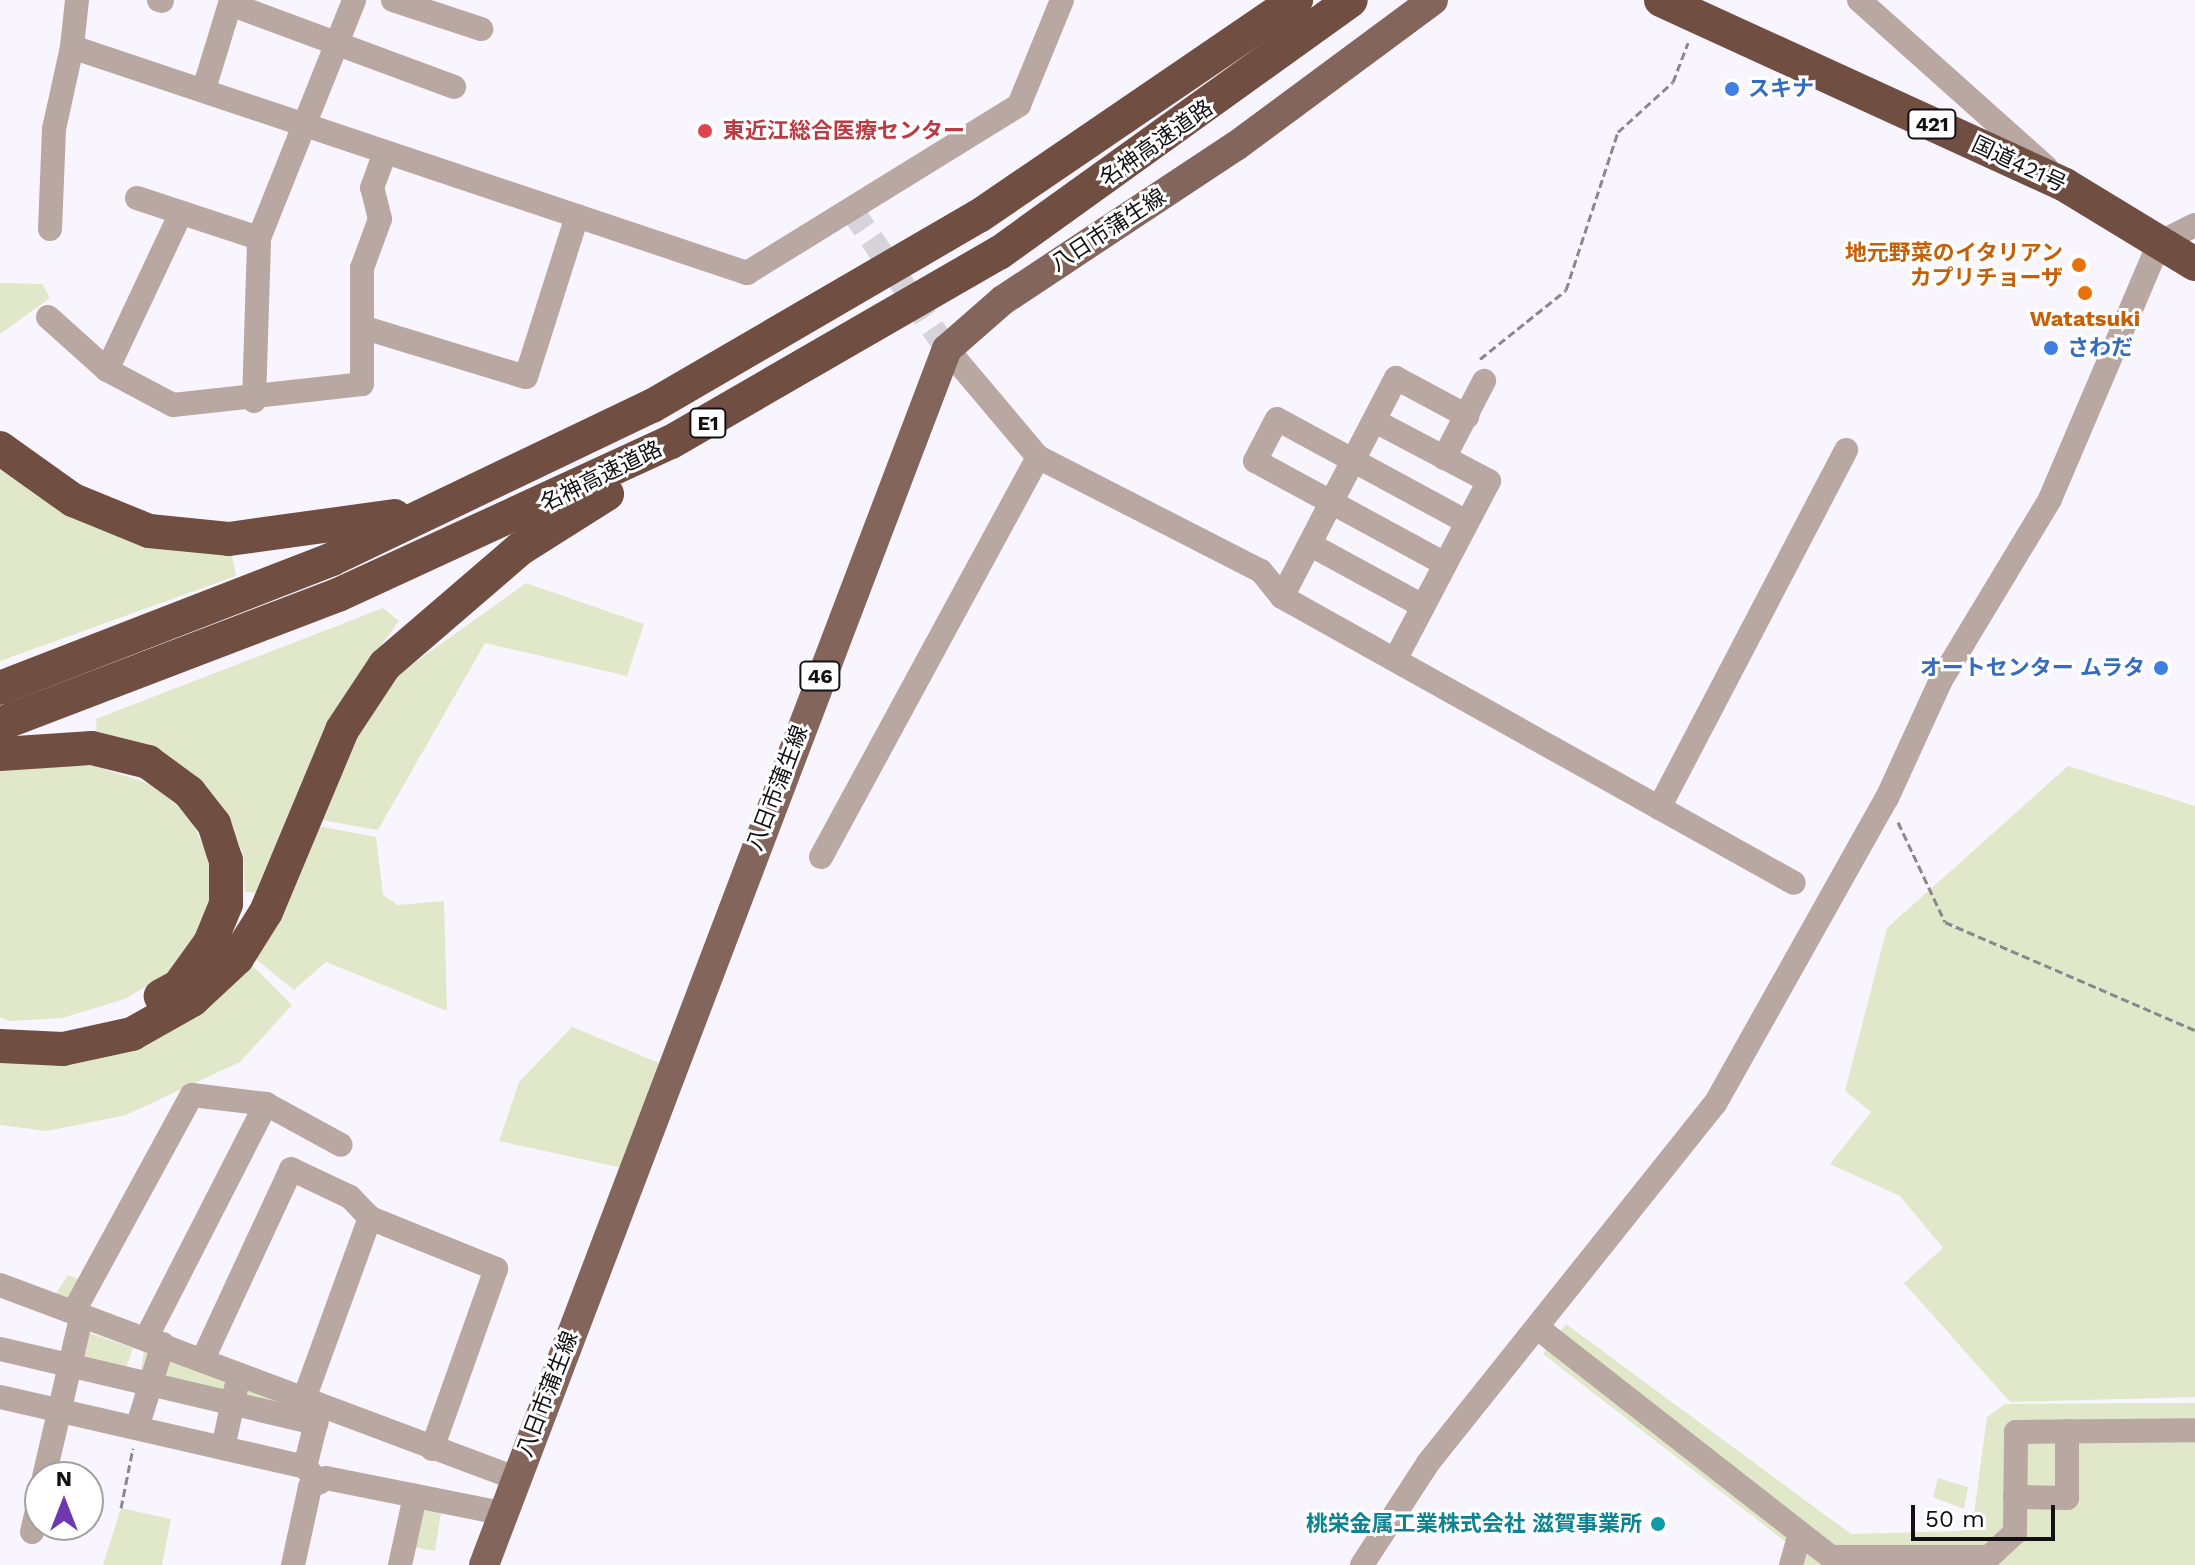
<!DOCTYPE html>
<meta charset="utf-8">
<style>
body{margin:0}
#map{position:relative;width:2195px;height:1565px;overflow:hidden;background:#f9f5fe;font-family:"Work Sans","Noto Sans JP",sans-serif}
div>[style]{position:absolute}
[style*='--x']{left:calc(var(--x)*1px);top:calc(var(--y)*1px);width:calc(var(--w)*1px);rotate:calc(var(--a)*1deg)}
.green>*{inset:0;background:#e0e8c9}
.minor-tunnel>*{height:24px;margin-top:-12px;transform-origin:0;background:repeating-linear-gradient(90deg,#d6d3db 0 24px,transparent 0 36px)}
.path>*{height:3px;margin-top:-1.5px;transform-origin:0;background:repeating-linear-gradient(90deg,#8a878e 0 8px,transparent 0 12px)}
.minor>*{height:24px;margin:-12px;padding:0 12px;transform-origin:12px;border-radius:12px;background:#b9a7a1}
.major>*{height:30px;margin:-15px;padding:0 15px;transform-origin:15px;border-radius:15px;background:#83655b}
.highway>*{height:34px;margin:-17px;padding:0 17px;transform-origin:17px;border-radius:17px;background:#704e42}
.dots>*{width:22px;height:22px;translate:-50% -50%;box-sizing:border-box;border:4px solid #fff;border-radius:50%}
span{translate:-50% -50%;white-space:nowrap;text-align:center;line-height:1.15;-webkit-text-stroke:6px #fff;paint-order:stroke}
.shield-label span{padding:2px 6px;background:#fff;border:2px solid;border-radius:6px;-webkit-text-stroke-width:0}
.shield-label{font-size:20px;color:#121014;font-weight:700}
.shop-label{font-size:22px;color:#366cbe;font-weight:700}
.left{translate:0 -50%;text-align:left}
.right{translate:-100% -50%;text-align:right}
.health-label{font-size:22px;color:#be3a42;font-weight:700}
.street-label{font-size:22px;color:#121014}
.food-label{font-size:22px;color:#c56008;font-weight:700}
.culture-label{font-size:22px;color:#0d838f;font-weight:700}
.north{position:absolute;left:24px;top:1461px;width:80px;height:80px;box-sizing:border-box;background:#fff;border:2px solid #a09fa1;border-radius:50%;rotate:0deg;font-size:22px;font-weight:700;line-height:32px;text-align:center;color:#121014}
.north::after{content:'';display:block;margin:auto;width:28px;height:36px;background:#7038ae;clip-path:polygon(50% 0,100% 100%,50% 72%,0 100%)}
.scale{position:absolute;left:1911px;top:1505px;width:144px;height:36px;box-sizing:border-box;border:4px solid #121014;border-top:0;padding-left:10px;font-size:24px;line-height:28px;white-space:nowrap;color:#121014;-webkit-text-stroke:6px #fff;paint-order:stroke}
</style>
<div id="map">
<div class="green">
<div style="clip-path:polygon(0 283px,42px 284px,50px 298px,0 334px)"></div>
<div style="clip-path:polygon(0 470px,76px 519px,231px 551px,236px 576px,0 661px)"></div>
<div style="clip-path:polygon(526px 583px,644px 624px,627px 676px,485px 643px,378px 830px,321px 820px,357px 734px,396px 676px)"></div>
<div style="clip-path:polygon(383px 608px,399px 621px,350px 687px,261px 893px,245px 892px,243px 854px,227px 815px,97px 735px,96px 719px)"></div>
<div style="clip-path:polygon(95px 766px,153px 785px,190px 817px,213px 868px,208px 912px,183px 964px,125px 999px,62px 1018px,9px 1021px,0 1017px,0 767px)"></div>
<div style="clip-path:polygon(2068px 766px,2195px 806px,2195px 1397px,2010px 1402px,1904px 1283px,1943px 1248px,1900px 1196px,1830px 1164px,1871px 1112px,1845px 1091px,1887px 928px)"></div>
<div style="clip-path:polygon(317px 826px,376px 837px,383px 895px,398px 905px,444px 901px,447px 1011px,326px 962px,294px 990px,253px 957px)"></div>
<div style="clip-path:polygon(249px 962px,292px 1005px,240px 1062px,126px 1115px,47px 1131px,0 1125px,0 1056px,47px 1060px)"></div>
<div style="clip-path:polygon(572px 1027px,664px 1065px,627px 1169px,499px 1141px,519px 1082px)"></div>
<div style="clip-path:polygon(68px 1275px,85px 1282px,73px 1304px,55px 1295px)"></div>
<div style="clip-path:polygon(1566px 1324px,1851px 1534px,1962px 1531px,1973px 1521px,1987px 1417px,2005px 1404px,2195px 1403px,2195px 1565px,1783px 1565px,1795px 1549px,1543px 1354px)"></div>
<div style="clip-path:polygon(69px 1326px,133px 1348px,125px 1371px,63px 1355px)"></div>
<div style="clip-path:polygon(144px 1350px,291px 1405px,140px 1375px)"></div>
<div style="clip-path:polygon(1938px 1478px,1968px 1487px,1964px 1509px,1933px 1497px)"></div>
<div style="clip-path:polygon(410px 1498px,442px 1506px,435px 1551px,406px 1546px)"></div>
<div style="clip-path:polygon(121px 1508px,171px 1519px,162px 1565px,103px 1565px)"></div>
</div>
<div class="minor-tunnel">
<div style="--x:851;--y:209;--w:170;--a:55.6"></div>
</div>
<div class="path">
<div style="--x:1480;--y:359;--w:110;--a:-38.7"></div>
<div style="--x:1566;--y:290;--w:166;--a:-71.8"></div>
<div style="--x:1618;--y:132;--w:74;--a:-42.3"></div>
<div style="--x:1673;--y:82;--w:42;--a:-69"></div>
<div style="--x:1898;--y:822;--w:110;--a:64.8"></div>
<div style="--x:1945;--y:922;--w:272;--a:23.4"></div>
<div style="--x:121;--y:1508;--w:61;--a:-78.7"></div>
</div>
<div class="minor">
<div style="--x:77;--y:0;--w:47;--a:96.1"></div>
<div style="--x:72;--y:47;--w:712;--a:18.51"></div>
<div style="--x:747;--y:273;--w:320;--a:-31.7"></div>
<div style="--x:1019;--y:105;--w:113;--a:-67.7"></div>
<div style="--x:159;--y:0;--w:3;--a:18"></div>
<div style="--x:393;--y:0;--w:93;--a:18.2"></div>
<div style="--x:1859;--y:0;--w:251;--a:41.8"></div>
<div style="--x:204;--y:89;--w:89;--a:-73"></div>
<div style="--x:230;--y:4;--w:239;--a:20.3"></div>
<div style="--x:137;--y:198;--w:128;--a:18.2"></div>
<div style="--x:50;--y:229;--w:100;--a:-87.7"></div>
<div style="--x:54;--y:129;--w:84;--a:-77.6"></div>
<div style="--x:48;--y:317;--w:79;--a:41.9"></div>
<div style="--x:107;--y:370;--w:75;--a:27.9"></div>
<div style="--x:173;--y:405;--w:190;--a:-6.3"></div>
<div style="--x:362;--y:384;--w:116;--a:-90"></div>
<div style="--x:362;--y:268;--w:52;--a:-69.8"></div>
<div style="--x:380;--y:219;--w:32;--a:-104"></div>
<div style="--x:372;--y:188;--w:38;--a:-70"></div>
<div style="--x:362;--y:327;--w:171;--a:17"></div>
<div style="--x:526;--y:377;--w:169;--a:-72.4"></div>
<div style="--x:107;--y:370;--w:169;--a:-64.8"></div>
<div style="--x:254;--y:401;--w:163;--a:-88.2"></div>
<div style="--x:259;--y:238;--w:256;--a:-68.2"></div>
<div style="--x:1375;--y:421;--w:129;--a:27.8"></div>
<div style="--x:1489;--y:481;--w:202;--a:117.7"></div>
<div style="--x:1038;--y:457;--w:250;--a:27.1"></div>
<div style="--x:1261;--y:571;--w:33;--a:51"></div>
<div style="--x:1282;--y:597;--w:586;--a:29.19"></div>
<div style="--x:1444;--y:458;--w:87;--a:-62.5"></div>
<div style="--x:1311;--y:545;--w:128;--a:28.6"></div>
<div style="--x:1445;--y:564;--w:216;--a:-151.5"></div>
<div style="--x:1255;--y:461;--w:47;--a:-62.4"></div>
<div style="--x:1277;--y:419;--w:216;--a:28.5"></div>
<div style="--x:1282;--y:597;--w:247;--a:-62.5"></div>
<div style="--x:1396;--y:378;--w:81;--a:28.2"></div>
<div style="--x:1659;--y:808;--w:404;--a:-62.4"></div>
<div style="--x:821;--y:857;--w:455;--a:-61.5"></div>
<div style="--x:1038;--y:457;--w:141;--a:-130.1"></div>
<div style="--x:266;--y:1104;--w:85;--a:28.7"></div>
<div style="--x:0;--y:1285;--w:550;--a:20.54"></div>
<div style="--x:74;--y:1311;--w:246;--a:-61.4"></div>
<div style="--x:192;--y:1095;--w:75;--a:6.9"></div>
<div style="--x:266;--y:1104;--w:263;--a:117.1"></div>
<div style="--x:1539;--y:1329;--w:370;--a:38"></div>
<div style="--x:1831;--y:1557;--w:158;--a:0"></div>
<div style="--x:1989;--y:1557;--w:35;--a:-43"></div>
<div style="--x:2015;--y:1533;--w:101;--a:-89.4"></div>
<div style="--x:2016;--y:1432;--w:179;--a:-0.6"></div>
<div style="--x:0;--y:1349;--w:325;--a:13.2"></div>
<div style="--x:203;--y:1359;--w:209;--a:-65.1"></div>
<div style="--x:291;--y:1169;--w:65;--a:25.4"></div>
<div style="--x:350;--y:1197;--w:29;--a:46"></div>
<div style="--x:0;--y:1397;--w:313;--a:12.9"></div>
<div style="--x:305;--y:1467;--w:21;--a:47"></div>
<div style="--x:304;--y:1399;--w:193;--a:-70"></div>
<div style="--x:370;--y:1218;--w:136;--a:22"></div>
<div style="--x:496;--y:1269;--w:191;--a:109.6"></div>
<div style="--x:137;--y:1428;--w:88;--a:-72.8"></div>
<div style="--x:223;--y:1448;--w:61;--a:-77.8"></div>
<div style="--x:305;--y:1467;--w:62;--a:-76"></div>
<div style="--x:44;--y:1477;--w:167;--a:-76.9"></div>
<div style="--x:2015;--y:1497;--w:52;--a:1.1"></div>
<div style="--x:2067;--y:1498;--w:67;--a:-90"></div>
<div style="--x:32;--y:1532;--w:36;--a:-77"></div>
<div style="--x:293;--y:1565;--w:80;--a:-77.7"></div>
<div style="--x:310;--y:1487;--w:18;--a:-29"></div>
<div style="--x:326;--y:1478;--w:178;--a:11.3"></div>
<div style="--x:400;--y:1565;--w:71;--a:-77.7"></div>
<div style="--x:1362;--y:1565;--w:121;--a:-57.1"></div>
<div style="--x:1428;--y:1463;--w:460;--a:-51.4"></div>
<div style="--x:1715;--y:1104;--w:351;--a:-60.7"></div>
<div style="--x:1887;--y:798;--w:130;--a:-65.4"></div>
<div style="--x:1941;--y:680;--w:211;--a:-58.9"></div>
<div style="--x:2050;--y:499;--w:278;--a:-66.9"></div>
<div style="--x:2159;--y:243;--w:40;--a:-26.6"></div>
<div style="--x:1791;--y:1565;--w:33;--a:-74"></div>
</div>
<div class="major">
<div style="--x:484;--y:1565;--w:1301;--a:-69.16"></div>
<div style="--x:947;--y:349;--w:74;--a:-41.2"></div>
<div style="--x:1003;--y:300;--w:279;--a:-33.5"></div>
<div style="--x:1236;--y:146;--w:245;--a:-36.5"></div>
</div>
<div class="highway">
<div style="--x:1661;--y:0;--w:444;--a:24.6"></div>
<div style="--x:2065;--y:185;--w:152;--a:31.3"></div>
<div style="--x:0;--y:448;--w:90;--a:35.5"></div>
<div style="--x:73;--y:500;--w:82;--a:22.2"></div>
<div style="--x:149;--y:531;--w:80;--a:5.7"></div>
<div style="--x:229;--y:539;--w:167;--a:-7.9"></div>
<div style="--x:0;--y:688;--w:356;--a:-21.2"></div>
<div style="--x:332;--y:559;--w:355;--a:-25.6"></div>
<div style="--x:652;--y:406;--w:378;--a:-30.2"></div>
<div style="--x:979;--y:216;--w:384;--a:-34.3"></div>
<div style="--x:0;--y:724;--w:362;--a:-20.9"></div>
<div style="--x:338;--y:595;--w:366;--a:-24.7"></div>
<div style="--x:671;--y:442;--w:379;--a:-30"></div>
<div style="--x:999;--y:253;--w:433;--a:-35.7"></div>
<div style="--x:0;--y:754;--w:92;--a:-3.7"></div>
<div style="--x:92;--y:748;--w:58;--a:14"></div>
<div style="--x:148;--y:762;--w:51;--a:36.2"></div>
<div style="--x:189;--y:792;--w:41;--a:52"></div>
<div style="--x:214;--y:824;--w:38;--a:72"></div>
<div style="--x:226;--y:860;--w:44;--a:90"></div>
<div style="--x:226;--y:904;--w:42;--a:112.3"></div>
<div style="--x:210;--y:943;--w:53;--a:125.8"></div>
<div style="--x:179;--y:986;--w:21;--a:151"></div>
<div style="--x:0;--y:1046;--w:63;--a:2.7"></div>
<div style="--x:63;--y:1049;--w:71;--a:-12.3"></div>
<div style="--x:132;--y:1034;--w:69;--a:-29.5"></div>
<div style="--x:192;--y:1000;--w:62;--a:-43"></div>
<div style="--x:237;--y:958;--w:54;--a:-57.8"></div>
<div style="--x:266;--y:912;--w:197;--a:-67.3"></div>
<div style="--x:342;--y:730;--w:78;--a:-56.5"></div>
<div style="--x:385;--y:665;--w:178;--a:-40.7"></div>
<div style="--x:520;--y:549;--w:103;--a:-32.3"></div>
</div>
<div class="dots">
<div style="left:1732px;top:89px;background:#3f7fe0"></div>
<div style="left:705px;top:131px;background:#e0444e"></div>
<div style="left:2079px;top:265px;background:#e8710a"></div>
<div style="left:2085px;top:293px;background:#e8710a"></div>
<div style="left:2051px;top:348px;background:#3f7fe0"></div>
<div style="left:2161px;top:668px;background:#3f7fe0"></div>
<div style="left:1658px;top:1524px;background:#0f9aa8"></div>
</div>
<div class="shield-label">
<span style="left:1932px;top:124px">421</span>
<span style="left:708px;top:423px">E1</span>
<span style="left:820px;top:676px">46</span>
</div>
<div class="shop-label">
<span class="left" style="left:1748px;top:89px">スキナ</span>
<span class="left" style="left:2067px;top:348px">さわだ</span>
<span class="right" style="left:2145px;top:668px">オートセンター ムラタ</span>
</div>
<div class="health-label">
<span class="left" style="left:723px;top:131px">東近江総合医療センター</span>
</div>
<div class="street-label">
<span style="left:1156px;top:143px;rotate:-35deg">名神高速道路</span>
<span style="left:2019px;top:164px;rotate:25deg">国道421号</span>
<span style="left:1108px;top:230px;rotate:-33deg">八日市蒲生線</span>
<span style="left:601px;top:476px;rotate:-26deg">名神高速道路</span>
<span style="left:777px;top:788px;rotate:-69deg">八日市蒲生線</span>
<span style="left:547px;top:1394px;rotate:-69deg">八日市蒲生線</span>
</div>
<div class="food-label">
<span class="right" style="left:2063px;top:265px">地元野菜のイタリアン<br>カプリチョーザ</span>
<span style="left:2085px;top:319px">Watatsuki</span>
</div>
<div class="culture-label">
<span class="right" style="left:1642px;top:1524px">桃栄金属工業株式会社 滋賀事業所</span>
</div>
<div class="north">N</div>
<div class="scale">50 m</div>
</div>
